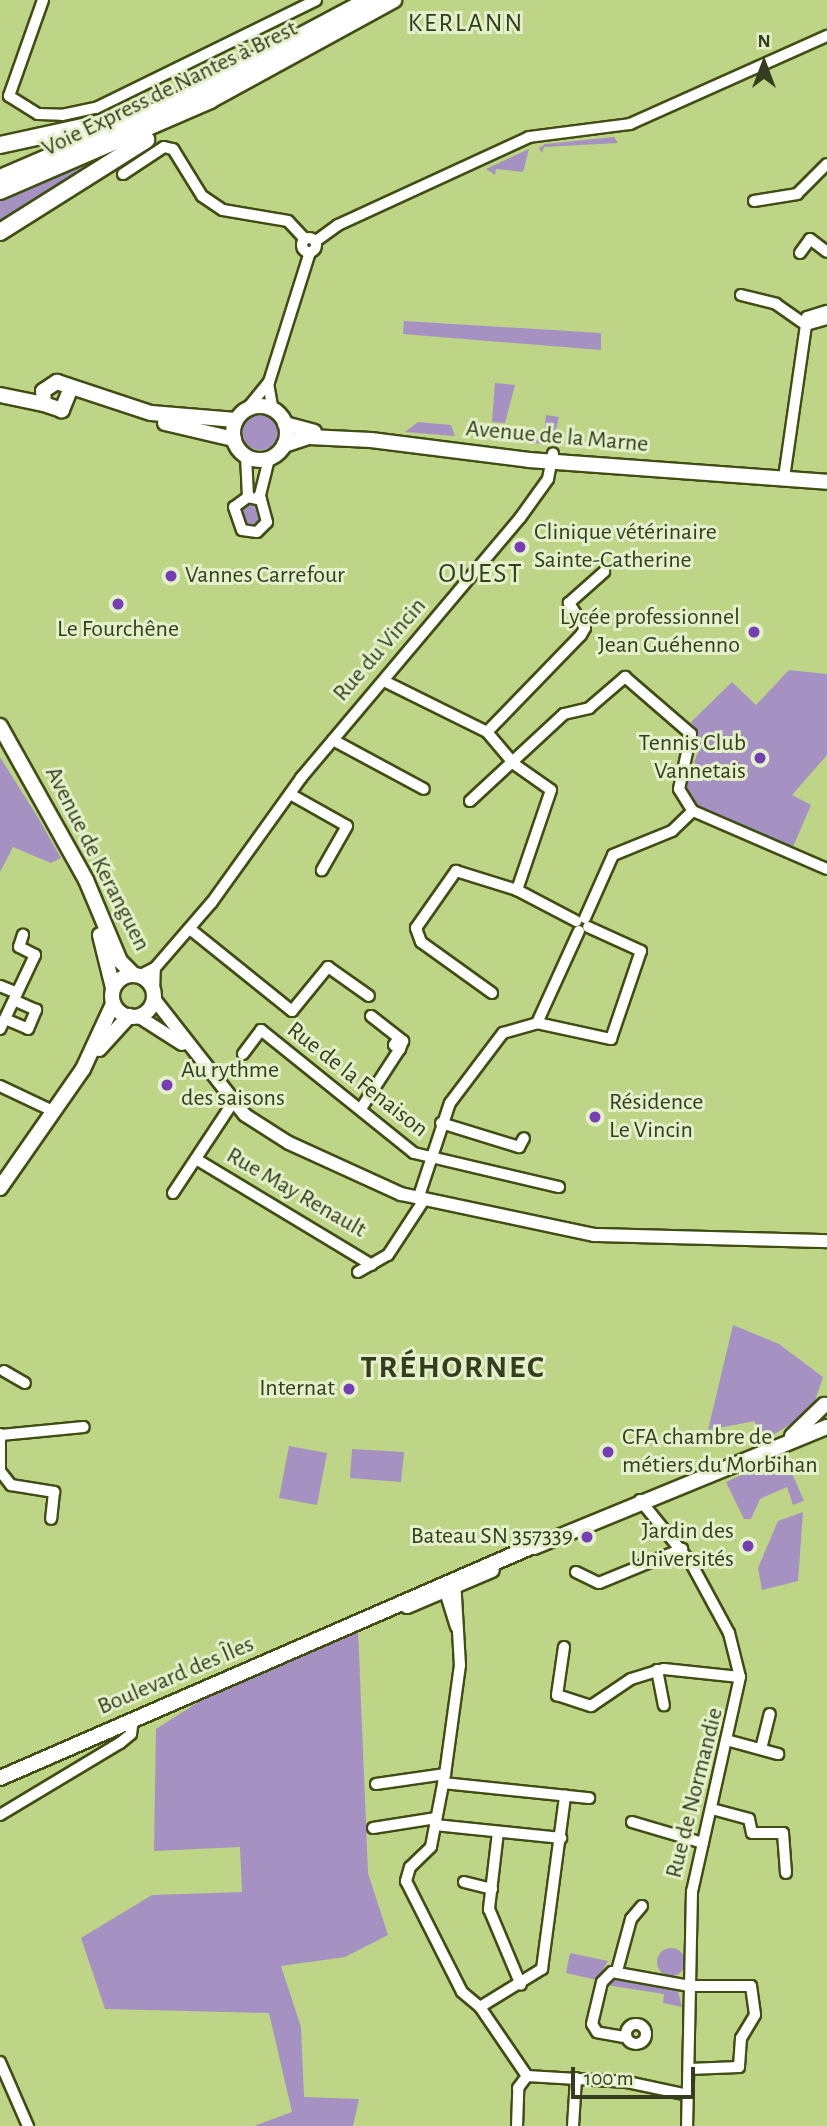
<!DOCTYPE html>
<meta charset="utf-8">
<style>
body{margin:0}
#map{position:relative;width:827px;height:2126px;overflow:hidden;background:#bed487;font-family:"Alegreya Sans",sans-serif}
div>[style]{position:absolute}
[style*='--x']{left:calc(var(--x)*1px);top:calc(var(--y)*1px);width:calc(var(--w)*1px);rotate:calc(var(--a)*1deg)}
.green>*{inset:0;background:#a592c3}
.round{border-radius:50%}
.roads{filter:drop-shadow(2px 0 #404e14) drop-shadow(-2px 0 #404e14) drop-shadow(0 2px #404e14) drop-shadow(0 -2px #404e14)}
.minor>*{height:10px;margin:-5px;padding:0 5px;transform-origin:5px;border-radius:5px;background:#fff}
.minor>.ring{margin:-5px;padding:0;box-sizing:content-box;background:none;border:10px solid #fff;border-radius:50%}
.tertiary>*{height:12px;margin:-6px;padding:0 6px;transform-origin:6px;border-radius:6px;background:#fff}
.secondary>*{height:14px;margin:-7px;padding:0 7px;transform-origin:7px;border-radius:7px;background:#fff}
.secondary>.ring{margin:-7px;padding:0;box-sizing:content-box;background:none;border:14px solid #fff;border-radius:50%}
.trunk>*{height:16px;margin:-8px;padding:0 8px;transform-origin:8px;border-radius:8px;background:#fff}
.dots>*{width:19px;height:19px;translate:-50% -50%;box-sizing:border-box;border:4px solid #e4f0ca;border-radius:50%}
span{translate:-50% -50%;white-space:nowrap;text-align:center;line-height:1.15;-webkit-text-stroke:6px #e4f0ca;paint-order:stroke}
.street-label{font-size:24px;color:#353d1e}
.poi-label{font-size:24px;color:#353d1e}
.left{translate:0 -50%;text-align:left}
.right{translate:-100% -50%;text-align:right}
.neighbourhood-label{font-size:26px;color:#353d1e;letter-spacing:2px}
.quarter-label{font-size:28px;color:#353d1e;letter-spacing:2px}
.district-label{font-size:32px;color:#353d1e;font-weight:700;letter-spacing:2px}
.north{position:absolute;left:729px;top:28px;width:70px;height:70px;-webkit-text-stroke:5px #e4f0ca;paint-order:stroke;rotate:0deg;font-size:19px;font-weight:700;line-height:28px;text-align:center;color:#353d1e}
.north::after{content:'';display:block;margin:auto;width:24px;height:32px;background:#353d1e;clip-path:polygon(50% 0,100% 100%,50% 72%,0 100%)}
.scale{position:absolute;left:571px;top:2067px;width:124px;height:32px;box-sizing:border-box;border:4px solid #353d1e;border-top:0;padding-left:9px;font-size:21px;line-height:24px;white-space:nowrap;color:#353d1e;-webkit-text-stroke:5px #e4f0ca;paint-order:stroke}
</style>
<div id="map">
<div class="green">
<div style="clip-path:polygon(614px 137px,618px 143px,544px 147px,542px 153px,539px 148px,545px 144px)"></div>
<div style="clip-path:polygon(529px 149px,523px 172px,496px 169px,495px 175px,486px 169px)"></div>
<div style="clip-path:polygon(104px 158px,118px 165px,0 242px,0 200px)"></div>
<div style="clip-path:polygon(404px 321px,601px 333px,601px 350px,403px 334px)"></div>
<div style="clip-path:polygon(495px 383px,515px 385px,505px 423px,492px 422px)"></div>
<div class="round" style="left:242px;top:414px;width:36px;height:36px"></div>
<div style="clip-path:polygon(546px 415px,559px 417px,552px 445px,514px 441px,518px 432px,544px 434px)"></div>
<div style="clip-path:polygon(418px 422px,451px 425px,455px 436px,405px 432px)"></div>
<div class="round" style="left:240px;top:504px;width:22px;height:22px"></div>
<div style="clip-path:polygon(789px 670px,827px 674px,827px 755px,792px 795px,811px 805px,793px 847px,694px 804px,686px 785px,699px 749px,691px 722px,732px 682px,756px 705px)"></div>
<div style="clip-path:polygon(0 757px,37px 816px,61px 858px,51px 863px,13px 847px,0 872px)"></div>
<div style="clip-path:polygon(733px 1325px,779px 1344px,823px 1377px,812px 1410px,756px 1446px,755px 1421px,708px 1430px)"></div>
<div style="clip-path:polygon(289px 1446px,327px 1453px,317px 1505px,279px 1498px)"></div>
<div style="clip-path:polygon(352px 1449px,404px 1452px,401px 1482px,350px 1478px)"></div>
<div style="clip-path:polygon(784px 1455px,804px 1501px,793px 1505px,787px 1487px,760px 1499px,751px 1519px,744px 1519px,726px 1482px)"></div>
<div style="clip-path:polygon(803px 1512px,798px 1581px,762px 1590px,758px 1568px,778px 1521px)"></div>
<div style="clip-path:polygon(358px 1629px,368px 1873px,388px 1935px,345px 1957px,281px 1966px,301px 2027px,304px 2097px,359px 2099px,353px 2126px,254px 2126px,292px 2112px,269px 2013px,105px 2009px,81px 1938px,152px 1895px,242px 1892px,240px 1847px,154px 1851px,156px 1729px,200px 1701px)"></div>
<div class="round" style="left:657px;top:1948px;width:28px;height:28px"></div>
<div style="clip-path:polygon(570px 1953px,608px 1961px,597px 1980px,566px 1973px)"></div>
<div style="clip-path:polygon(613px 1976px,677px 1988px,682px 2007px,663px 2003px,664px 1994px,606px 1985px)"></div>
</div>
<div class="roads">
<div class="minor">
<div style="--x:43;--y:0;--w:102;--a:109.5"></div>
<div style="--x:9;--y:96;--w:34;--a:32"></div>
<div style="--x:38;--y:114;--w:24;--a:2"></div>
<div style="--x:62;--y:115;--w:35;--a:-12"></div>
<div style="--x:96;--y:108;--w:245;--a:-26.1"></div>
<div style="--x:123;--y:174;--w:49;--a:-33.4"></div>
<div style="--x:164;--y:147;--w:9;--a:13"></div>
<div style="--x:173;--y:149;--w:55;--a:58.3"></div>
<div style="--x:202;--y:196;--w:25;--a:34"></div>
<div style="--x:223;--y:210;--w:66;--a:9.6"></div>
<div style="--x:288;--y:221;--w:25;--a:47"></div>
<div style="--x:754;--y:201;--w:44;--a:-9.2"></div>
<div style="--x:797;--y:194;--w:42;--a:-45"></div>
<div class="ring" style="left:302px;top:238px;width:4px;height:4px"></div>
<div style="--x:316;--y:241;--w:27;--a:-36"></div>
<div style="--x:338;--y:225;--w:210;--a:-24.7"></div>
<div style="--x:529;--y:137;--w:102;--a:-7.3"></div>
<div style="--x:630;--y:124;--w:216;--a:-24.1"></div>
<div style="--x:800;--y:253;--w:17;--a:-54"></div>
<div style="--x:810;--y:239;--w:21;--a:37"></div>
<div style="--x:741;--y:295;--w:36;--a:14"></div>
<div style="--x:776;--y:304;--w:37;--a:35"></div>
<div style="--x:806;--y:325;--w:155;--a:98.2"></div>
<div style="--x:806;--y:325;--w:22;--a:-16"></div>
<div style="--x:807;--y:325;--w:8;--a:-90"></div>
<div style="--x:807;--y:317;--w:21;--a:-17"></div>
<div style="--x:268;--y:383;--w:27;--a:80"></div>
<div style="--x:247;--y:409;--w:35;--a:-51"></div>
<div style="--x:269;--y:382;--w:136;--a:-72.5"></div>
<div style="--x:246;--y:456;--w:41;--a:87.2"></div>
<div style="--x:261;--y:500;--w:13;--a:-167"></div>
<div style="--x:248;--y:497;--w:17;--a:144"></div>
<div style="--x:234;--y:507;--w:24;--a:71"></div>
<div style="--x:242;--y:530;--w:15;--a:8"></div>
<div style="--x:257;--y:532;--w:14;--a:-45"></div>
<div style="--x:267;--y:522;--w:28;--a:-105"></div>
<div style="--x:260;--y:495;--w:38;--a:-76"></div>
<div style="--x:384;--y:681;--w:115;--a:26.3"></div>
<div style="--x:487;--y:732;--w:135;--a:-45.9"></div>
<div style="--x:581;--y:635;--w:8;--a:-60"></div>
<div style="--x:585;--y:628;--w:30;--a:-123"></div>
<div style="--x:569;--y:603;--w:47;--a:-41.5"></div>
<div style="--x:487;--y:732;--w:42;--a:49.8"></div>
<div style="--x:514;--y:764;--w:45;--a:35.1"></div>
<div style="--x:551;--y:790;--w:106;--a:108.8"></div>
<div style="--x:517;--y:890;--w:67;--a:27.7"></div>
<div style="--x:333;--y:740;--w:103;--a:28.3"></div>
<div style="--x:290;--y:794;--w:65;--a:29.3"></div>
<div style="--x:347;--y:826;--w:51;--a:119.6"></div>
<div style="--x:470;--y:801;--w:128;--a:-42.8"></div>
<div style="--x:564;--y:714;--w:26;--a:-13"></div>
<div style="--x:589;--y:708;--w:48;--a:-40.7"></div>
<div style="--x:625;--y:677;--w:87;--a:40.8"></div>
<div style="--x:691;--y:734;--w:56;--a:102.3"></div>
<div style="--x:679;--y:789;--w:26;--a:58"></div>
<div style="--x:693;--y:811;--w:146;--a:23.4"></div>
<div style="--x:585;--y:918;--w:69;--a:-66"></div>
<div style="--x:613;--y:855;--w:64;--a:-22.1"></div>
<div style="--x:672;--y:831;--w:29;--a:-44"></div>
<div style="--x:190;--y:929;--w:131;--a:38.8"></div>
<div style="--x:292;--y:1011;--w:57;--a:-50.7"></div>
<div style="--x:328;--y:967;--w:50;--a:35.3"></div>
<div style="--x:139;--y:976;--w:18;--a:-27"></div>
<div style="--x:155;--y:968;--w:87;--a:-49.2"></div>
<div style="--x:212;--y:902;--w:153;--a:-54.3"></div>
<div style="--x:301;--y:778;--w:340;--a:-49.9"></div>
<div style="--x:520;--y:518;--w:48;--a:-54.3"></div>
<div style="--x:548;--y:479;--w:26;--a:-79"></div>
<div style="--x:0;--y:986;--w:18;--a:22"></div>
<div style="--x:154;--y:992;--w:24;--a:-88"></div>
<div style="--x:492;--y:993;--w:87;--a:-144.3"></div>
<div style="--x:421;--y:942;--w:15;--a:-110"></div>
<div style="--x:416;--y:928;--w:70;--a:-54.9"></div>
<div style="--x:456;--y:871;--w:64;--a:17.3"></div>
<div style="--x:371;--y:1016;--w:41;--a:38"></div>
<div style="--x:403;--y:1041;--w:9;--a:111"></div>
<div style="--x:400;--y:1049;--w:7;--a:-146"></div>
<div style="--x:394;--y:1045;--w:7;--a:-56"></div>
<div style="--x:5;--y:1019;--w:25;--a:23"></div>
<div style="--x:28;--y:1029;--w:21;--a:-67"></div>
<div style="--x:36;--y:1010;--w:24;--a:-156"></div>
<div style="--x:537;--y:1023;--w:101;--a:-65.5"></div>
<div style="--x:0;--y:1029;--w:82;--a:-64.7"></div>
<div style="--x:35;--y:955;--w:18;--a:-153"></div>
<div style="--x:19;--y:947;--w:13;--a:-72"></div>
<div style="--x:243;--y:1054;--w:30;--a:-53"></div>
<div style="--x:261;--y:1030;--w:196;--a:38.8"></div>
<div style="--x:414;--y:1153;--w:149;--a:13.2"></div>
<div style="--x:0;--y:1086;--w:59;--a:25.3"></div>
<div style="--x:362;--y:1107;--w:68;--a:-57"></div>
<div style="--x:441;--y:1123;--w:82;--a:17.1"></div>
<div style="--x:519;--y:1147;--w:10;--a:-61"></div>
<div style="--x:196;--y:1159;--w:205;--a:31.1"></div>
<div style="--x:173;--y:1193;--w:107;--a:-56.5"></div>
<div style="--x:418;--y:1199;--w:101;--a:-71.6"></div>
<div style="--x:450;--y:1103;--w:88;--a:-52.9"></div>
<div style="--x:503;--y:1033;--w:35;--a:-16"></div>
<div style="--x:537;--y:1023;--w:76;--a:12.2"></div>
<div style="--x:611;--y:1039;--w:93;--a:-71.2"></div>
<div style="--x:641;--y:951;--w:58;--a:-155.6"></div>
<div style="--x:358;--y:1272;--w:34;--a:-30"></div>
<div style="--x:388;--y:1255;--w:66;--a:-56.8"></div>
<div style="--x:4;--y:1371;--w:24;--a:30"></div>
<div style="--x:0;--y:1434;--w:36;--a:90"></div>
<div style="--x:1;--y:1435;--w:83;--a:-5.5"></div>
<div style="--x:0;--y:1471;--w:18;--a:52"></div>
<div style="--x:11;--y:1485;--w:44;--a:9.2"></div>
<div style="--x:54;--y:1492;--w:27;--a:96"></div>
<div style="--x:640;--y:1500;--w:81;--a:51"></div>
<div style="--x:691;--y:1563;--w:80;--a:61.5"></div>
<div style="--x:729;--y:1633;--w:45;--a:76"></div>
<div style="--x:740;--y:1677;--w:219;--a:102.6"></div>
<div style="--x:692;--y:1891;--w:235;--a:91.2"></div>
<div style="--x:576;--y:1572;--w:25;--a:26"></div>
<div style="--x:599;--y:1583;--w:90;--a:-22.3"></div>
<div style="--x:455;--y:1579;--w:86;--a:86.7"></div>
<div style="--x:460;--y:1665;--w:110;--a:97.8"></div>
<div style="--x:445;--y:1774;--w:74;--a:100.9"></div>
<div style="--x:431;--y:1847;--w:29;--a:136"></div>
<div style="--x:410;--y:1867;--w:15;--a:106"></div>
<div style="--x:406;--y:1881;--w:124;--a:63.2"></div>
<div style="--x:462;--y:1992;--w:23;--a:40"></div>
<div style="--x:480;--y:2007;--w:83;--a:55.7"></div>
<div style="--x:443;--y:1585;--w:44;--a:72.8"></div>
<div style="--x:564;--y:1647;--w:49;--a:98.3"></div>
<div style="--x:557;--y:1695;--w:36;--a:18"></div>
<div style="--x:591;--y:1706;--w:48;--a:-34"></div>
<div style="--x:631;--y:1679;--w:34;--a:-17"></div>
<div style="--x:664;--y:1669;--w:76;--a:6"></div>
<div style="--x:657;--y:1670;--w:36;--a:79"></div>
<div style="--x:730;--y:1741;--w:50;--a:15.2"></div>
<div style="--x:761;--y:1749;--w:36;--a:-76"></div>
<div style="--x:443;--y:1783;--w:147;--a:5.9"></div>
<div style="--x:376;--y:1784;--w:70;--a:-8.2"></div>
<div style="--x:712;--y:1809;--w:38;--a:15"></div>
<div style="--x:749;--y:1819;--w:14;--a:78"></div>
<div style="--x:752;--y:1833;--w:31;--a:0"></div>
<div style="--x:783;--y:1833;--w:40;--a:85.7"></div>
<div style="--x:0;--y:1815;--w:140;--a:-31"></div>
<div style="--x:120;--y:1743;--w:14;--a:-39"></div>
<div style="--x:131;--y:1734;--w:15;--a:-82"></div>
<div style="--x:632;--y:1822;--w:74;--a:16.5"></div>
<div style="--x:435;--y:1825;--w:127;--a:5.9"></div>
<div style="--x:373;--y:1828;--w:64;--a:-9"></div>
<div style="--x:498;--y:1832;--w:78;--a:96.7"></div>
<div style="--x:489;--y:1909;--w:82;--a:67.2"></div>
<div style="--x:464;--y:1882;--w:29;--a:14"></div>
<div style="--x:617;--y:1971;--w:54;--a:-74.9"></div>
<div style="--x:631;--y:1919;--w:17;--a:-50"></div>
<div style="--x:480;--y:2007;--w:73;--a:-31.5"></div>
<div style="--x:542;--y:1969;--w:175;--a:-82.4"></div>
<div class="ring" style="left:626px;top:2024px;width:10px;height:10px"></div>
<div style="--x:624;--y:2037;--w:27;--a:-170"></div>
<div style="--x:597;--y:2032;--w:9;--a:-122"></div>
<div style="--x:592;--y:2024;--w:43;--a:-76.6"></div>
<div style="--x:602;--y:1982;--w:14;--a:-45"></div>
<div style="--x:612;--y:1972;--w:79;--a:10.2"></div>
<div style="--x:690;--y:1986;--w:61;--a:0"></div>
<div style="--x:751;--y:1986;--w:29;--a:82"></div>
<div style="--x:755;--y:2015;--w:27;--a:121"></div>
<div style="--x:741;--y:2038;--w:29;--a:94"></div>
<div style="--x:739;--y:2067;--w:50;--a:177.7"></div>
<div style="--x:0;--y:2062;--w:70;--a:66.4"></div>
<div style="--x:517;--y:2126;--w:38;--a:-88"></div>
<div style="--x:518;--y:2088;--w:15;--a:-53"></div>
<div style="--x:527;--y:2076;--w:100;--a:3.4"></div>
<div style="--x:627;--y:2082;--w:62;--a:12"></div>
<div style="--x:573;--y:2126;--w:48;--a:-86.4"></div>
</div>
<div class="tertiary">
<div style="--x:154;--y:999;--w:147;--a:51.9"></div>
<div style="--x:245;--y:1115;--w:52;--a:32.5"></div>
<div style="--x:289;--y:1143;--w:123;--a:24.5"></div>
<div style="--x:401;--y:1194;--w:197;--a:12"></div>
<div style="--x:594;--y:1235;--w:233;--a:1.5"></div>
<div style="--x:138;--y:1016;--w:52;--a:32.5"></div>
</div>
<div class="secondary">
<div style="--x:70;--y:390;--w:22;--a:112"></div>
<div style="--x:62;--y:410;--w:19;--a:-162"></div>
<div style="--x:44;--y:404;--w:13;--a:-94"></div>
<div style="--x:43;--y:391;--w:17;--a:-33"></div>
<div style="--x:57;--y:382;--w:99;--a:18.3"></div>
<div style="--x:151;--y:413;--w:85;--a:4.7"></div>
<div style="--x:0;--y:395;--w:45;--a:11.6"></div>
<div class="ring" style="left:233px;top:406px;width:40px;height:40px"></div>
<div style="--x:165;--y:423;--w:71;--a:13.1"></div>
<div style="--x:285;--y:424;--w:30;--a:15"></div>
<div style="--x:284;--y:445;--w:26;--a:-18"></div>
<div style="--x:309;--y:437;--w:62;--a:2.8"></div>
<div style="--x:371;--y:440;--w:159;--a:7.2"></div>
<div style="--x:529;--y:460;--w:299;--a:4.2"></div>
<div style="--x:0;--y:726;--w:176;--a:60.8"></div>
<div style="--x:86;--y:880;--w:88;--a:67.2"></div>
<div style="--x:120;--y:961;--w:20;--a:45"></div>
<div style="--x:100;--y:935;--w:55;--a:76.2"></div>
<div class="ring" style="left:112px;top:975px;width:28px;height:28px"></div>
<div style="--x:99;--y:1049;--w:45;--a:-47.7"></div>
<div style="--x:0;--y:1188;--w:145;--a:-55.1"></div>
<div style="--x:83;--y:1069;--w:72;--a:-65.2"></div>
<div style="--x:792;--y:1436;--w:45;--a:-44.1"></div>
<div style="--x:534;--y:1547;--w:317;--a:-22.3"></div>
<div style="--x:407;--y:1606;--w:92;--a:-23"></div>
<div style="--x:0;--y:1778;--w:589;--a:-23.52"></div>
</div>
<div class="trunk">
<div style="--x:0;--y:145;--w:122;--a:-12.3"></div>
<div style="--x:0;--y:178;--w:188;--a:-23.2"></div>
<div style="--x:173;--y:104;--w:222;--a:-28"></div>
<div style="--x:0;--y:191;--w:229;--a:-23.4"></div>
<div style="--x:210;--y:100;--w:209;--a:-28.7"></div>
<div style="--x:0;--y:232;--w:173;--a:-32.2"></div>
</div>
</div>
<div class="dots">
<div style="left:520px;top:547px;background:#763eb4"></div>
<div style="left:171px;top:576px;background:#763eb4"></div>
<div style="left:118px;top:604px;background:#763eb4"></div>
<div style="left:754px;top:632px;background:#763eb4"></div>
<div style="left:760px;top:758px;background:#763eb4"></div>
<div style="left:167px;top:1085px;background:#763eb4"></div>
<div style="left:595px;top:1117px;background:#763eb4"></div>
<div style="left:349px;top:1389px;background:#763eb4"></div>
<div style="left:608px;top:1452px;background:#763eb4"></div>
<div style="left:587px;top:1537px;background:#763eb4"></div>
<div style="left:748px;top:1546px;background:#763eb4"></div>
</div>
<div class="street-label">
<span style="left:170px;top:89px;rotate:-26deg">Voie Express de Nantes à Brest</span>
<span style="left:557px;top:437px;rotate:5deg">Avenue de la Marne</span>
<span style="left:380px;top:650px;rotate:-49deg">Rue du Vincin</span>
<span style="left:97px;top:859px;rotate:63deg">Avenue de Keranguen</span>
<span style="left:357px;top:1080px;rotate:38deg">Rue de la Fenaison</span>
<span style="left:296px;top:1193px;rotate:30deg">Rue May Renault</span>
<span style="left:176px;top:1676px;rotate:-23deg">Boulevard des Îles</span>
<span style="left:695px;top:1793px;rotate:-76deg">Rue de Normandie</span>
</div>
<div class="poi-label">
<span class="left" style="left:534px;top:547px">Clinique vétérinaire<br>Sainte-Catherine</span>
<span class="left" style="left:185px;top:576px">Vannes Carrefour</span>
<span class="right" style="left:740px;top:632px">Lycée professionnel<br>Jean Guéhenno</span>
<span style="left:118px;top:630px">Le Fourchêne</span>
<span class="right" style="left:746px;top:758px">Tennis Club<br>Vannetais</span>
<span class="left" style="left:181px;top:1085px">Au rythme<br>des saisons</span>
<span class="left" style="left:609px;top:1117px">Résidence<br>Le Vincin</span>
<span class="right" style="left:335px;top:1389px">Internat</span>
<span class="left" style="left:622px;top:1452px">CFA chambre de<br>métiers du Morbihan</span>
<span class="right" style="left:734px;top:1546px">Jardin des<br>Universités</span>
<span class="right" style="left:573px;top:1537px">Bateau SN 357339</span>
</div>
<div class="neighbourhood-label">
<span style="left:466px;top:24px">KERLANN</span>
</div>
<div class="quarter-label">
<span style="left:481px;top:574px">OUEST</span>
</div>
<div class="district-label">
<span style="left:453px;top:1367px">TRÉHORNEC</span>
</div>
<div class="north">N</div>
<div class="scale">100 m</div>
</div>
